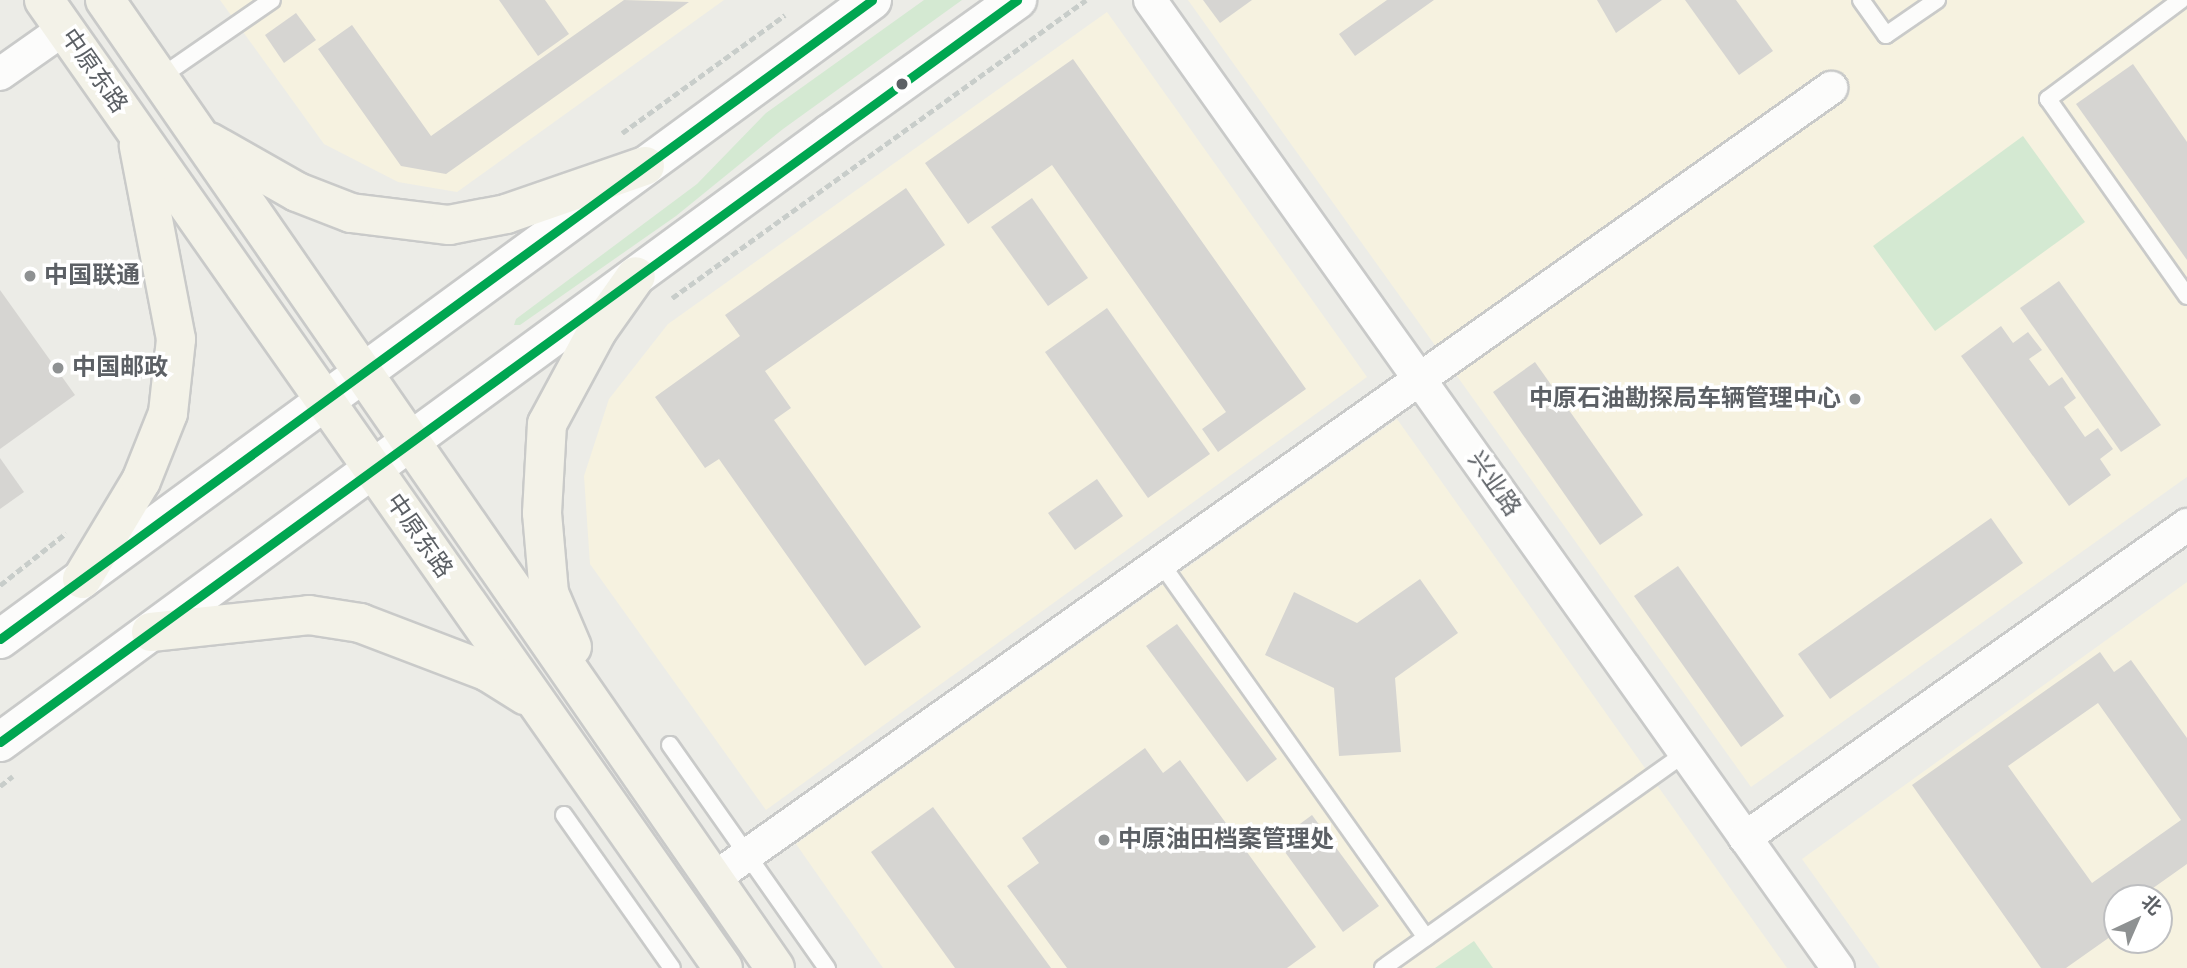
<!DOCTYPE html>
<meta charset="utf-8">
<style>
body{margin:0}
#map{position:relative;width:2187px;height:968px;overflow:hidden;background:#ecece7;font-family:Signika,"Noto Sans SC",sans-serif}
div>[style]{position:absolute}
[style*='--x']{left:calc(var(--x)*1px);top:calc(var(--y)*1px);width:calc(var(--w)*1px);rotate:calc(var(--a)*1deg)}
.commercial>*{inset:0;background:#f6f2e0}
.green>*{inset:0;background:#d4e9d2}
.building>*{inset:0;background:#d6d5d2}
.path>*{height:4.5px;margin-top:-2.25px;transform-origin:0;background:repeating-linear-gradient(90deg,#c8cdca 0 7px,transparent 0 10.5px)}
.roads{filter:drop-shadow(2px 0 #c9cac9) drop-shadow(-2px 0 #c9cac9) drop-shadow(0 2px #c9cac9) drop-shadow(0 -2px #c9cac9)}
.lane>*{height:16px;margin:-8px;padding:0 8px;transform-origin:8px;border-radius:8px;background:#fcfcfb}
.street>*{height:32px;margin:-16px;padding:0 16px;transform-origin:16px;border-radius:16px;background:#fcfcfb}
.secondary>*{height:38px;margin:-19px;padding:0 19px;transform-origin:19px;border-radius:19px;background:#fcfcfb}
.primary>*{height:38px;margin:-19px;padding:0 19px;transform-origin:19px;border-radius:19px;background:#f3f2e8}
.bus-1>*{height:9px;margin:-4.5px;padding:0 4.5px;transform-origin:4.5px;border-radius:4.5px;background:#00a651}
.dots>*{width:19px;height:19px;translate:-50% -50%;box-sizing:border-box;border:4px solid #fff;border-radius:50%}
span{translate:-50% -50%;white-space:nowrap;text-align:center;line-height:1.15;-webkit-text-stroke:7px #fff;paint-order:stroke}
.street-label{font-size:24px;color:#5c6065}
.poi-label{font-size:24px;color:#5c6065;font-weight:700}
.left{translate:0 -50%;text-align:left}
.right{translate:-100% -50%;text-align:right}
.north{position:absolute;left:2103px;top:884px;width:70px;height:70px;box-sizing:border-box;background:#fff;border:2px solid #bebfc1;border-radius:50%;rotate:44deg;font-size:19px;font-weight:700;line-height:28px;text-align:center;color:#5c6065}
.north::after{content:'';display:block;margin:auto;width:24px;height:32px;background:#8e9192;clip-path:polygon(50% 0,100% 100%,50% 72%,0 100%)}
</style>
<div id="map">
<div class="commercial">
<div style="clip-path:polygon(220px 0,724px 0,457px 192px,398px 182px,324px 144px)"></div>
<div style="clip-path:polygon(1188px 0,2187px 0,2187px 477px,1751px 787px)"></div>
<div style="clip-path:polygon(1107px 12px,1367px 377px,766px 810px,590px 564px,584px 476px,609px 399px,668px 324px)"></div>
<div style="clip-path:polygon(1397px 419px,1787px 968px,883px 968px,796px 844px)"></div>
<div style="clip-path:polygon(evenodd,2187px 582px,2187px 968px,1880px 968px,1802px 859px,2187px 582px,2117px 898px,2159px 898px,2159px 940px,2117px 940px,2117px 898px)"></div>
</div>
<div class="green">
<div style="clip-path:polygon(924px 0,962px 0,783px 129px,676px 216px,520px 325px,514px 325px,516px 319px,697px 184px,766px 113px)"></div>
<div style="clip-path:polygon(2023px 136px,2085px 222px,1935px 331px,1873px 246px)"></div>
<div style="clip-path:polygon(1474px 941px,1493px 968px,1435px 968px)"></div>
</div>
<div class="building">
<div style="clip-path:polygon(499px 0,545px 0,569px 34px,538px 56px)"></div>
<div style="clip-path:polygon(624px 0,689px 2px,446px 174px,401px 166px,318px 49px,352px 25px,431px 136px)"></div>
<div style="clip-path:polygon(1203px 0,1252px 0,1220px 23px)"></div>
<div style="clip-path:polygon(1387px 0,1434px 0,1355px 56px,1339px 34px)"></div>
<div style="clip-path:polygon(1597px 0,1662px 0,1616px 33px)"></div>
<div style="clip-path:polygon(1685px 0,1736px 0,1773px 51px,1739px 75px)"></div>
<div style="clip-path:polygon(296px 13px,316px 40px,284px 63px,265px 35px)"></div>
<div style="clip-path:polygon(1073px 59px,1306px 389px,1218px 452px,1202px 429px,1226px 412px,1052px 165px,968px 224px,925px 163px)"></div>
<div style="clip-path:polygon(2133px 64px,2187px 142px,2187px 260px,2076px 104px)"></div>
<div style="clip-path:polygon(906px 188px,945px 245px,765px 371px,791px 408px,774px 420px,921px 627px,865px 666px,719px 459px,705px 468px,655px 397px,740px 336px,725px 315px)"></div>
<div style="clip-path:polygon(1032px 198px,1088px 278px,1048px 306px,991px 227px)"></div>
<div style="clip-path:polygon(2059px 281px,2161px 425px,2121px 452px,2020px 308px)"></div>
<div style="clip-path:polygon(0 290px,75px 395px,0 449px)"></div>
<div style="clip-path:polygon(1107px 308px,1210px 454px,1148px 498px,1045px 352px)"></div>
<div style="clip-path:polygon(2001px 326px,2013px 343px,2028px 332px,2042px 350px,2029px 359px,2049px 386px,2062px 377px,2076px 398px,2064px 407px,2085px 437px,2098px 428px,2113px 449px,2100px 459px,2111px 475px,2069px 506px,1961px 356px)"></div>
<div style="clip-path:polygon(1535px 362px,1643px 515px,1600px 545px,1493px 392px)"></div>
<div style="clip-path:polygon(0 458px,24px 492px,0 509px)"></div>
<div style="clip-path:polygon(1097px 479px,1123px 516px,1075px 550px,1048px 513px)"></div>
<div style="clip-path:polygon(1991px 518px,2023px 563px,1830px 699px,1798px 654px)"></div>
<div style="clip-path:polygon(1678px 566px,1784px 716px,1741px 747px,1634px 596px)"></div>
<div style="clip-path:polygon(1420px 579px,1458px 633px,1395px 678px,1401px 752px,1339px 756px,1334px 688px,1265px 655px,1294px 592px,1357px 623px)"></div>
<div style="clip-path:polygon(1177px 624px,1277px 759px,1247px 782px,1146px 646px)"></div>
<div style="clip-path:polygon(evenodd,2100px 652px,2114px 672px,2131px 660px,2187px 738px,2187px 864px,2139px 898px,2117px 898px,2114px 916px,2117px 932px,2066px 968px,2041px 968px,1912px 785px,2100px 652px,2098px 703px,2181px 820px,2092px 883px,2008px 766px,2098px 703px)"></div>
<div style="clip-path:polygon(1145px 748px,1163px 773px,1180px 760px,1316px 947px,1287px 968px,1067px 968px,1007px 886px,1039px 863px,1022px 838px)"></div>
<div style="clip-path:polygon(933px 807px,1051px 968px,955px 968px,871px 852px)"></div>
<div style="clip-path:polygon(1312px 815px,1379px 906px,1343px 932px,1277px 841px)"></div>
</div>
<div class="path">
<div style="--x:622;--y:133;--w:201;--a:-35.9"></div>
<div style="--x:672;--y:298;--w:510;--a:-35.75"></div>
<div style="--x:0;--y:585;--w:84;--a:-38.2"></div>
<div style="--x:0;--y:786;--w:16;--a:-38"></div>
</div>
<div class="roads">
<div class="lane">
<div style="--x:1861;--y:0;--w:43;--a:54.5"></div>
<div style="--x:1886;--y:35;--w:62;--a:-34.5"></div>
<div style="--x:2181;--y:0;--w:166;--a:143.3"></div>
<div style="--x:2048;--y:99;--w:241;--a:54.8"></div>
<div style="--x:159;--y:78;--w:137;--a:-34.6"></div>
<div style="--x:1160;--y:562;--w:460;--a:54.7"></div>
<div style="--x:670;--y:745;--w:273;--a:54.9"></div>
<div style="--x:564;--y:815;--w:187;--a:54.8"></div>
<div style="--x:1383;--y:968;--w:372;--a:-35.4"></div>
</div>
<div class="street">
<div style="--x:1150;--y:0;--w:1188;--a:54.6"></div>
<div style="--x:0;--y:74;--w:78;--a:-35.1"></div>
<div style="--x:1745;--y:838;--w:542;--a:-35.3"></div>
<div style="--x:713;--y:879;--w:1370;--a:-35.28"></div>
</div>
<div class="secondary">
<div style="--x:0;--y:639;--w:1081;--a:-36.23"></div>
<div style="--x:0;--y:742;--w:1030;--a:-36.24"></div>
<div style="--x:831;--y:133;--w:229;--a:-35.6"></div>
</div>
<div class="primary">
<div style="--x:44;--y:0;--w:1182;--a:54.95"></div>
<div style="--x:105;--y:0;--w:1177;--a:55.31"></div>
<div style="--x:209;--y:142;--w:101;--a:29.6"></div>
<div style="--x:297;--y:192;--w:58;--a:21.3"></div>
<div style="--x:351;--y:213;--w:99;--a:7"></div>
<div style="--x:449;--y:225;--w:58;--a:-10.9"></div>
<div style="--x:506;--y:214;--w:147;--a:-19.1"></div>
<div style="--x:82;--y:579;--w:114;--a:-59"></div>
<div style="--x:141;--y:481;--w:73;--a:-68.3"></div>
<div style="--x:168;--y:413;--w:74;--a:-83.8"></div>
<div style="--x:176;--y:339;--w:197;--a:-100.9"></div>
<div style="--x:151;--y:632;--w:159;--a:-6.1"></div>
<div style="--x:309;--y:615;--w:52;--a:8.9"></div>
<div style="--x:360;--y:623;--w:137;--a:20.9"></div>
<div style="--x:488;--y:672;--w:44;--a:31.9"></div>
<div style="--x:572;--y:647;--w:59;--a:-113.1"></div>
<div style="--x:549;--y:593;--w:80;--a:-95"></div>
<div style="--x:542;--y:513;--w:89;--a:-86.8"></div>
<div style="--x:547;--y:424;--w:106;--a:-61.7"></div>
<div style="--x:597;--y:331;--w:67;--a:-54.7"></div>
</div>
</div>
<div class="bus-1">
<div style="--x:0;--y:639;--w:1081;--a:-36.23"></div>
<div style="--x:0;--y:742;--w:1259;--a:-36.11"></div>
</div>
<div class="dots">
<div style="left:902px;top:84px;background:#5c6065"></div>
<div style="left:30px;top:276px;background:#8e9192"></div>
<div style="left:58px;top:368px;background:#8e9192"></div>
<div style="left:1855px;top:399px;background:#8e9192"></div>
<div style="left:1104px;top:840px;background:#8e9192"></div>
</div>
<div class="street-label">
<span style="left:94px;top:71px;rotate:55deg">中原东路</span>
<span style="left:1494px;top:484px;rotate:55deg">兴业路</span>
<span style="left:419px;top:536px;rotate:55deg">中原东路</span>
</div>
<div class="poi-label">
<span class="left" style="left:44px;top:276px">中国联通</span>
<span class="left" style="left:72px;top:368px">中国邮政</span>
<span class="right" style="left:1841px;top:399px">中原石油勘探局车辆管理中心</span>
<span class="left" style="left:1118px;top:840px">中原油田档案管理处</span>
</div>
<div class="north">北</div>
</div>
